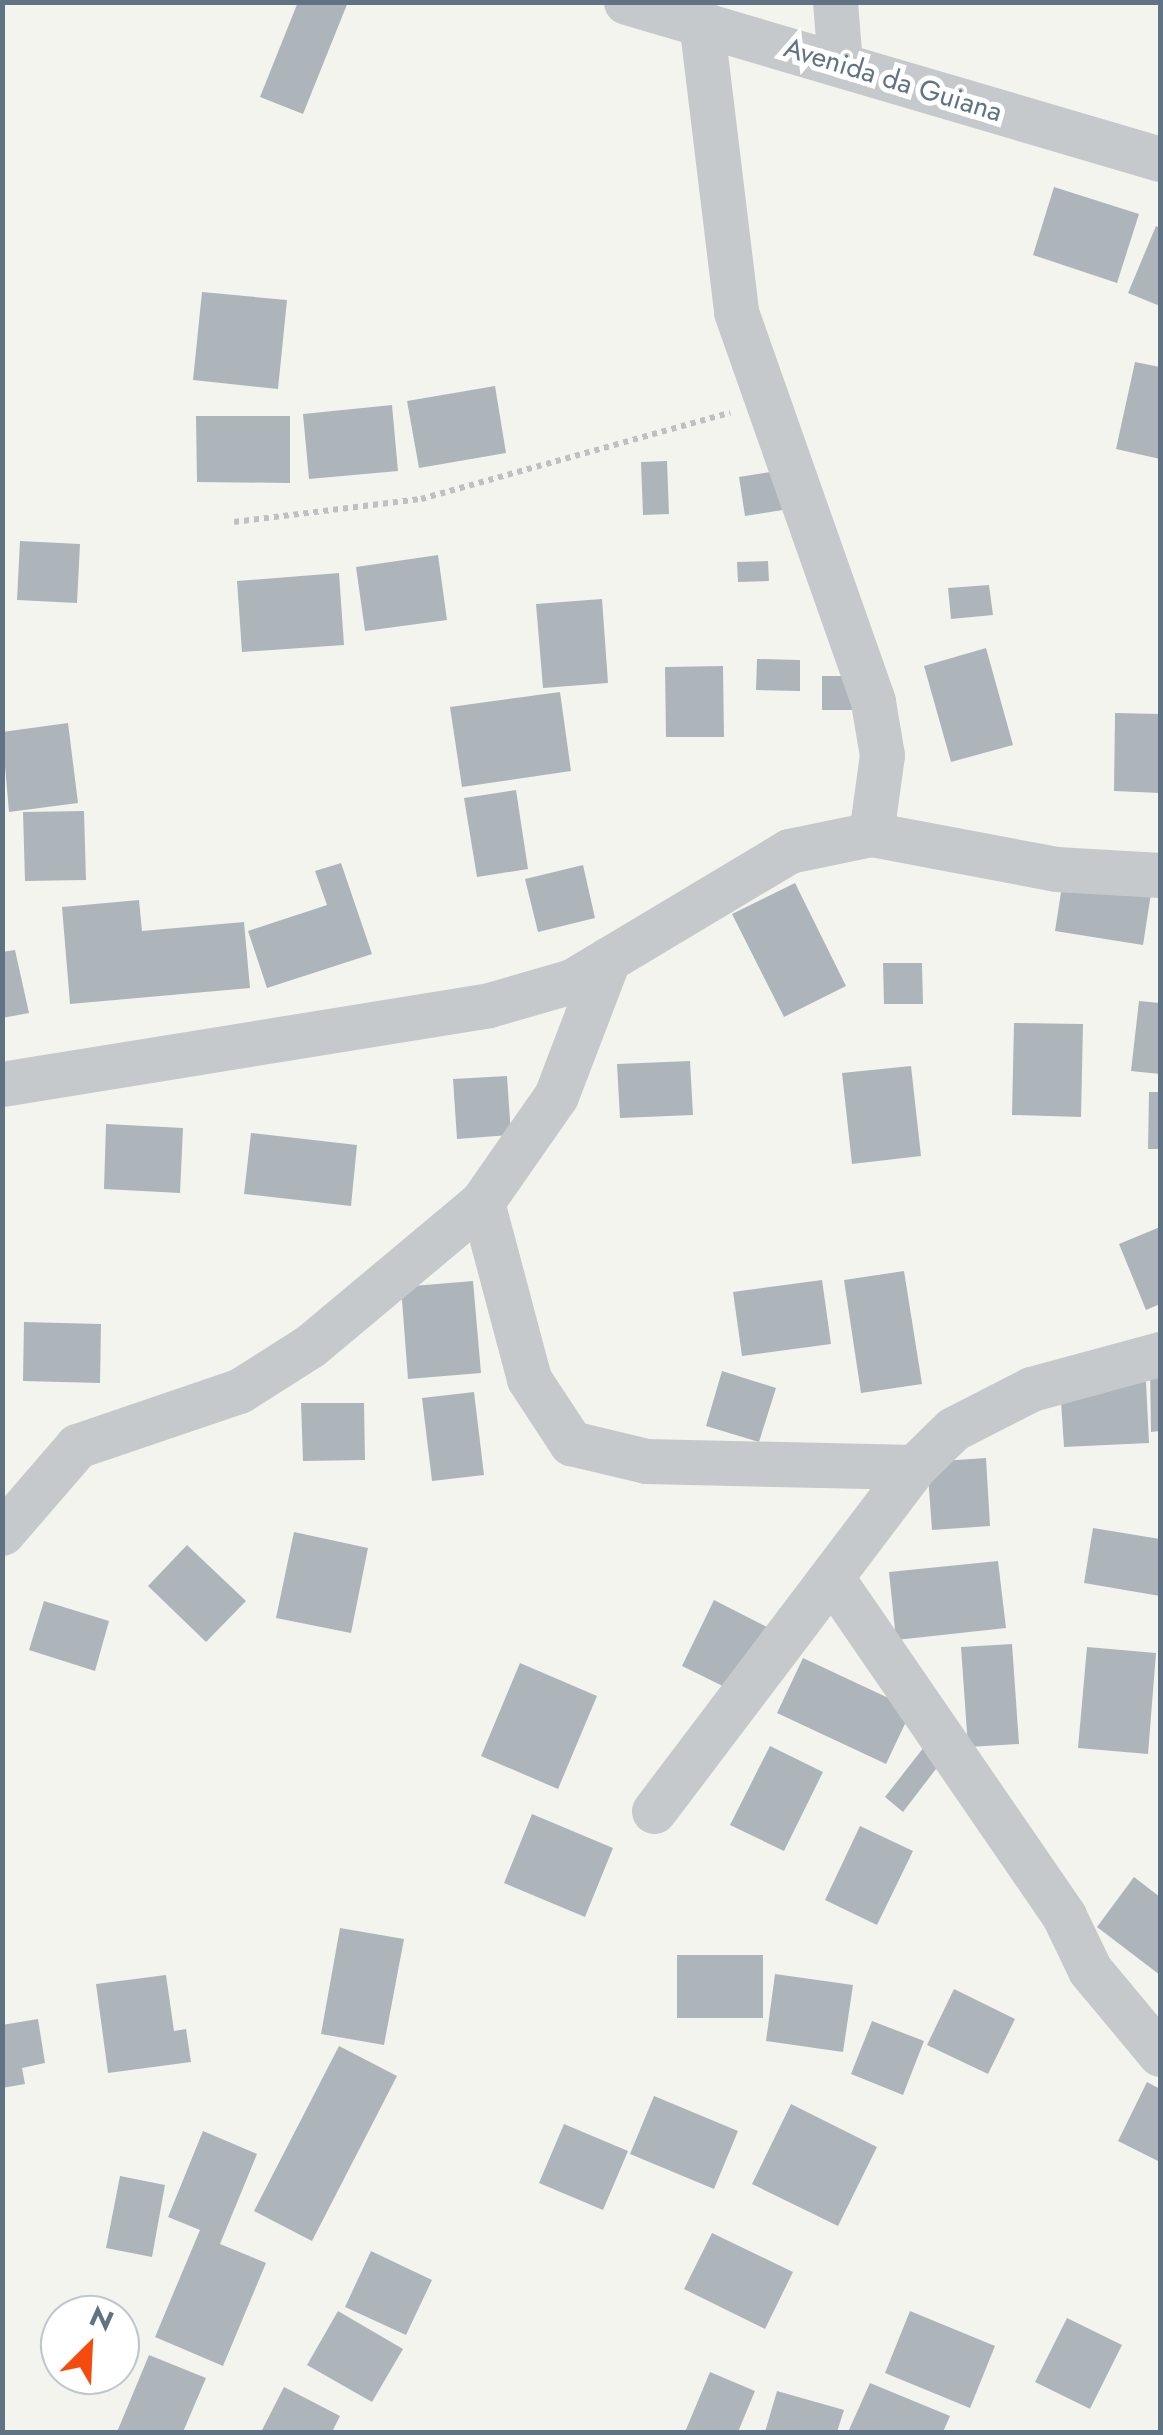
<!DOCTYPE html>
<style>
body{margin:0}
#map{position:relative;width:1163px;height:2435px;overflow:hidden;background:#f4f4ef;font-family:Jost,sans-serif}
div>[style]{position:absolute}
[style*='--x']{left:calc(var(--x)*1px);top:calc(var(--y)*1px);width:calc(var(--w)*1px);rotate:calc(var(--a)*1deg)}
.building>*{inset:0;background:#adb5bb}
.path>*{height:6px;margin-top:-3px;transform-origin:0;background:repeating-linear-gradient(90deg,#bec0c2 0 5px,transparent 0 10px)}
.minor>*{height:45px;margin:-22.5px;padding:0 22.5px;transform-origin:22.5px;border-radius:22.5px;background:#c6c9cc}
span{translate:-50% -50%;white-space:nowrap;text-align:center;line-height:1.15;-webkit-text-stroke:10px #fff;paint-order:stroke}
.street-label{font-size:28px;color:#607384}
.frame{position:absolute;inset:0;border:5px solid #607384;pointer-events:none}
.north{position:absolute;left:40px;top:2295px;width:100px;height:100px;box-sizing:border-box;background:#fff;border:2px solid #bfc7ce;border-radius:50%;rotate:24deg;font-size:28px;font-weight:700;line-height:40px;text-align:center;color:#607384}
.north::after{content:'';display:block;margin:auto;width:35px;height:45px;background:#f54b0f;clip-path:polygon(50% 0,100% 100%,50% 72%,0 100%)}
</style>
<div id="map">
<div class="building">
<div style="clip-path:polygon(298px 2px,348px 2px,303px 114px,260px 97px)"></div>
<div style="clip-path:polygon(1054px 187px,1139px 214px,1117px 283px,1033px 255px)"></div>
<div style="clip-path:polygon(1156px 226px,1160px 228px,1160px 306px,1128px 293px)"></div>
<div style="clip-path:polygon(202px 292px,287px 300px,278px 389px,193px 380px)"></div>
<div style="clip-path:polygon(1135px 362px,1160px 367px,1160px 459px,1116px 449px)"></div>
<div style="clip-path:polygon(495px 386px,506px 453px,419px 468px,407px 401px)"></div>
<div style="clip-path:polygon(392px 405px,398px 471px,309px 479px,303px 414px)"></div>
<div style="clip-path:polygon(196px 416px,290px 416px,290px 483px,197px 482px)"></div>
<div style="clip-path:polygon(667px 461px,669px 514px,643px 515px,641px 462px)"></div>
<div style="clip-path:polygon(777px 471px,783px 510px,745px 516px,739px 477px)"></div>
<div style="clip-path:polygon(20px 541px,80px 544px,77px 603px,17px 600px)"></div>
<div style="clip-path:polygon(438px 555px,447px 620px,365px 631px,356px 567px)"></div>
<div style="clip-path:polygon(768px 561px,769px 581px,738px 582px,737px 562px)"></div>
<div style="clip-path:polygon(339px 573px,344px 645px,242px 652px,237px 581px)"></div>
<div style="clip-path:polygon(989px 585px,993px 615px,951px 619px,948px 588px)"></div>
<div style="clip-path:polygon(602px 599px,608px 683px,543px 688px,536px 604px)"></div>
<div style="clip-path:polygon(986px 648px,1013px 745px,951px 762px,924px 666px)"></div>
<div style="clip-path:polygon(757px 659px,800px 660px,800px 691px,756px 690px)"></div>
<div style="clip-path:polygon(723px 666px,724px 737px,666px 737px,665px 667px)"></div>
<div style="clip-path:polygon(822px 676px,853px 676px,854px 710px,822px 710px)"></div>
<div style="clip-path:polygon(560px 692px,571px 771px,462px 787px,450px 707px)"></div>
<div style="clip-path:polygon(1115px 713px,1160px 714px,1160px 793px,1114px 791px)"></div>
<div style="clip-path:polygon(68px 723px,78px 803px,9px 812px,2px 732px)"></div>
<div style="clip-path:polygon(516px 790px,528px 869px,477px 877px,464px 798px)"></div>
<div style="clip-path:polygon(84px 811px,86px 880px,25px 881px,23px 812px)"></div>
<div style="clip-path:polygon(341px 863px,372px 954px,267px 988px,248px 931px,327px 905px,315px 871px)"></div>
<div style="clip-path:polygon(583px 865px,595px 918px,538px 932px,525px 879px)"></div>
<div style="clip-path:polygon(1064px 873px,1152px 887px,1143px 945px,1055px 931px)"></div>
<div style="clip-path:polygon(795px 883px,846px 986px,784px 1017px,732px 914px)"></div>
<div style="clip-path:polygon(139px 900px,142px 931px,244px 922px,250px 988px,70px 1004px,62px 907px)"></div>
<div style="clip-path:polygon(15px 950px,29px 1013px,2px 1018px,2px 952px)"></div>
<div style="clip-path:polygon(883px 963px,922px 963px,923px 1004px,884px 1004px)"></div>
<div style="clip-path:polygon(1139px 1001px,1160px 1003px,1160px 1074px,1131px 1071px)"></div>
<div style="clip-path:polygon(1014px 1023px,1083px 1024px,1081px 1117px,1012px 1115px)"></div>
<div style="clip-path:polygon(690px 1061px,693px 1115px,620px 1118px,617px 1064px)"></div>
<div style="clip-path:polygon(911px 1066px,921px 1156px,852px 1164px,842px 1073px)"></div>
<div style="clip-path:polygon(507px 1076px,511px 1135px,457px 1139px,453px 1079px)"></div>
<div style="clip-path:polygon(1149px 1092px,1160px 1092px,1160px 1149px,1148px 1149px)"></div>
<div style="clip-path:polygon(106px 1124px,183px 1128px,180px 1193px,104px 1189px)"></div>
<div style="clip-path:polygon(251px 1133px,357px 1145px,351px 1206px,244px 1194px)"></div>
<div style="clip-path:polygon(1160px 1227px,1160px 1304px,1146px 1310px,1119px 1244px)"></div>
<div style="clip-path:polygon(904px 1271px,922px 1384px,861px 1393px,844px 1280px)"></div>
<div style="clip-path:polygon(822px 1280px,831px 1344px,742px 1356px,733px 1292px)"></div>
<div style="clip-path:polygon(473px 1281px,481px 1373px,408px 1379px,401px 1287px)"></div>
<div style="clip-path:polygon(24px 1322px,101px 1324px,100px 1383px,23px 1381px)"></div>
<div style="clip-path:polygon(1150px 1368px,1160px 1368px,1160px 1431px,1151px 1432px)"></div>
<div style="clip-path:polygon(722px 1371px,776px 1388px,759px 1442px,706px 1426px)"></div>
<div style="clip-path:polygon(1146px 1382px,1149px 1443px,1064px 1447px,1060px 1386px)"></div>
<div style="clip-path:polygon(474px 1392px,484px 1475px,432px 1481px,422px 1398px)"></div>
<div style="clip-path:polygon(301px 1403px,364px 1403px,365px 1460px,303px 1461px)"></div>
<div style="clip-path:polygon(986px 1458px,990px 1526px,932px 1530px,927px 1462px)"></div>
<div style="clip-path:polygon(1093px 1528px,1160px 1539px,1160px 1596px,1084px 1583px)"></div>
<div style="clip-path:polygon(294px 1532px,368px 1548px,351px 1633px,276px 1618px)"></div>
<div style="clip-path:polygon(187px 1545px,246px 1601px,206px 1642px,148px 1586px)"></div>
<div style="clip-path:polygon(998px 1561px,1006px 1628px,896px 1640px,889px 1572px)"></div>
<div style="clip-path:polygon(714px 1600px,769px 1628px,737px 1693px,682px 1666px)"></div>
<div style="clip-path:polygon(44px 1601px,109px 1621px,95px 1671px,29px 1650px)"></div>
<div style="clip-path:polygon(1012px 1644px,1019px 1744px,968px 1747px,961px 1647px)"></div>
<div style="clip-path:polygon(1087px 1647px,1156px 1653px,1148px 1754px,1078px 1748px)"></div>
<div style="clip-path:polygon(803px 1658px,912px 1709px,886px 1764px,777px 1713px)"></div>
<div style="clip-path:polygon(520px 1663px,597px 1696px,558px 1789px,481px 1756px)"></div>
<div style="clip-path:polygon(770px 1746px,823px 1772px,784px 1851px,730px 1825px)"></div>
<div style="clip-path:polygon(924px 1747px,942px 1761px,903px 1812px,885px 1797px)"></div>
<div style="clip-path:polygon(532px 1814px,613px 1848px,585px 1917px,504px 1883px)"></div>
<div style="clip-path:polygon(860px 1826px,913px 1851px,877px 1925px,825px 1900px)"></div>
<div style="clip-path:polygon(1134px 1877px,1160px 1897px,1160px 1975px,1097px 1927px)"></div>
<div style="clip-path:polygon(340px 1928px,404px 1939px,384px 2045px,321px 2034px)"></div>
<div style="clip-path:polygon(677px 1955px,763px 1955px,763px 2018px,677px 2018px)"></div>
<div style="clip-path:polygon(775px 1974px,853px 1985px,843px 2052px,766px 2041px)"></div>
<div style="clip-path:polygon(166px 1975px,174px 2031px,186px 2029px,191px 2062px,108px 2073px,96px 1984px)"></div>
<div style="clip-path:polygon(954px 1989px,1015px 2019px,988px 2074px,927px 2045px)"></div>
<div style="clip-path:polygon(38px 2019px,45px 2063px,22px 2068px,25px 2084px,2px 2088px,2px 2025px)"></div>
<div style="clip-path:polygon(872px 2021px,924px 2041px,903px 2095px,851px 2074px)"></div>
<div style="clip-path:polygon(339px 2046px,397px 2076px,312px 2241px,254px 2211px)"></div>
<div style="clip-path:polygon(1147px 2082px,1160px 2089px,1160px 2162px,1118px 2141px)"></div>
<div style="clip-path:polygon(654px 2096px,738px 2131px,714px 2189px,630px 2154px)"></div>
<div style="clip-path:polygon(791px 2104px,877px 2147px,838px 2226px,752px 2184px)"></div>
<div style="clip-path:polygon(564px 2124px,628px 2151px,603px 2210px,539px 2183px)"></div>
<div style="clip-path:polygon(203px 2131px,257px 2154px,220px 2244px,266px 2263px,223px 2366px,155px 2337px,200px 2230px,168px 2217px)"></div>
<div style="clip-path:polygon(120px 2176px,165px 2185px,152px 2257px,106px 2248px)"></div>
<div style="clip-path:polygon(712px 2233px,793px 2272px,765px 2329px,684px 2289px)"></div>
<div style="clip-path:polygon(371px 2251px,432px 2280px,406px 2335px,345px 2307px)"></div>
<div style="clip-path:polygon(338px 2311px,403px 2349px,372px 2402px,307px 2365px)"></div>
<div style="clip-path:polygon(910px 2311px,995px 2346px,970px 2408px,885px 2373px)"></div>
<div style="clip-path:polygon(1067px 2318px,1122px 2345px,1090px 2409px,1035px 2382px)"></div>
<div style="clip-path:polygon(149px 2355px,206px 2378px,183px 2432px,117px 2432px)"></div>
<div style="clip-path:polygon(710px 2372px,755px 2391px,738px 2432px,685px 2432px)"></div>
<div style="clip-path:polygon(870px 2383px,950px 2416px,943px 2432px,848px 2432px)"></div>
<div style="clip-path:polygon(284px 2387px,340px 2416px,332px 2432px,261px 2432px)"></div>
<div style="clip-path:polygon(777px 2391px,844px 2410px,837px 2432px,765px 2432px)"></div>
</div>
<div class="path">
<div style="--x:234;--y:522;--w:188;--a:-7"></div>
<div style="--x:421;--y:499;--w:321;--a:-15.6"></div>
</div>
<div class="minor">
<div style="--x:626;--y:2;--w:557;--a:16.38"></div>
<div style="--x:835;--y:2;--w:62;--a:85.4"></div>
<div style="--x:701;--y:21;--w:293;--a:83.1"></div>
<div style="--x:736;--y:312;--w:413;--a:70.6"></div>
<div style="--x:873;--y:702;--w:54;--a:80.4"></div>
<div style="--x:882;--y:755;--w:80;--a:97.9"></div>
<div style="--x:2;--y:1084;--w:493;--a:-9.2"></div>
<div style="--x:489;--y:1005;--w:86;--a:-16.1"></div>
<div style="--x:572;--y:981;--w:253;--a:-30.9"></div>
<div style="--x:789;--y:851;--w:84;--a:-11.7"></div>
<div style="--x:871;--y:834;--w:188;--a:10.7"></div>
<div style="--x:1056;--y:869;--w:104;--a:3.3"></div>
<div style="--x:482;--y:1202;--w:183;--a:75.1"></div>
<div style="--x:529;--y:1379;--w:77;--a:56.7"></div>
<div style="--x:571;--y:1443;--w:77;--a:13.5"></div>
<div style="--x:646;--y:1461;--w:268;--a:1.3"></div>
<div style="--x:2;--y:1533;--w:115;--a:-49.2"></div>
<div style="--x:77;--y:1446;--w:171;--a:-18.8"></div>
<div style="--x:239;--y:1391;--w:84;--a:-32.4"></div>
<div style="--x:310;--y:1346;--w:224;--a:-39.9"></div>
<div style="--x:482;--y:1202;--w:129;--a:-55.1"></div>
<div style="--x:556;--y:1096;--w:146;--a:-69.1"></div>
<div style="--x:832;--y:1578;--w:410;--a:55.5"></div>
<div style="--x:1064;--y:1916;--w:60;--a:64.3"></div>
<div style="--x:1090;--y:1970;--w:109;--a:50.2"></div>
<div style="--x:654;--y:1811;--w:431;--a:-52.9"></div>
<div style="--x:914;--y:1467;--w:54;--a:-44.3"></div>
<div style="--x:953;--y:1429;--w:88;--a:-27.1"></div>
<div style="--x:1031;--y:1389;--w:134;--a:-15.2"></div>
</div>
<div class="street-label">
<span style="left:893px;top:80px;rotate:17deg">Avenida da Guiana</span>
</div>
<div class="frame"></div>
<div class="north">N</div>
</div>
